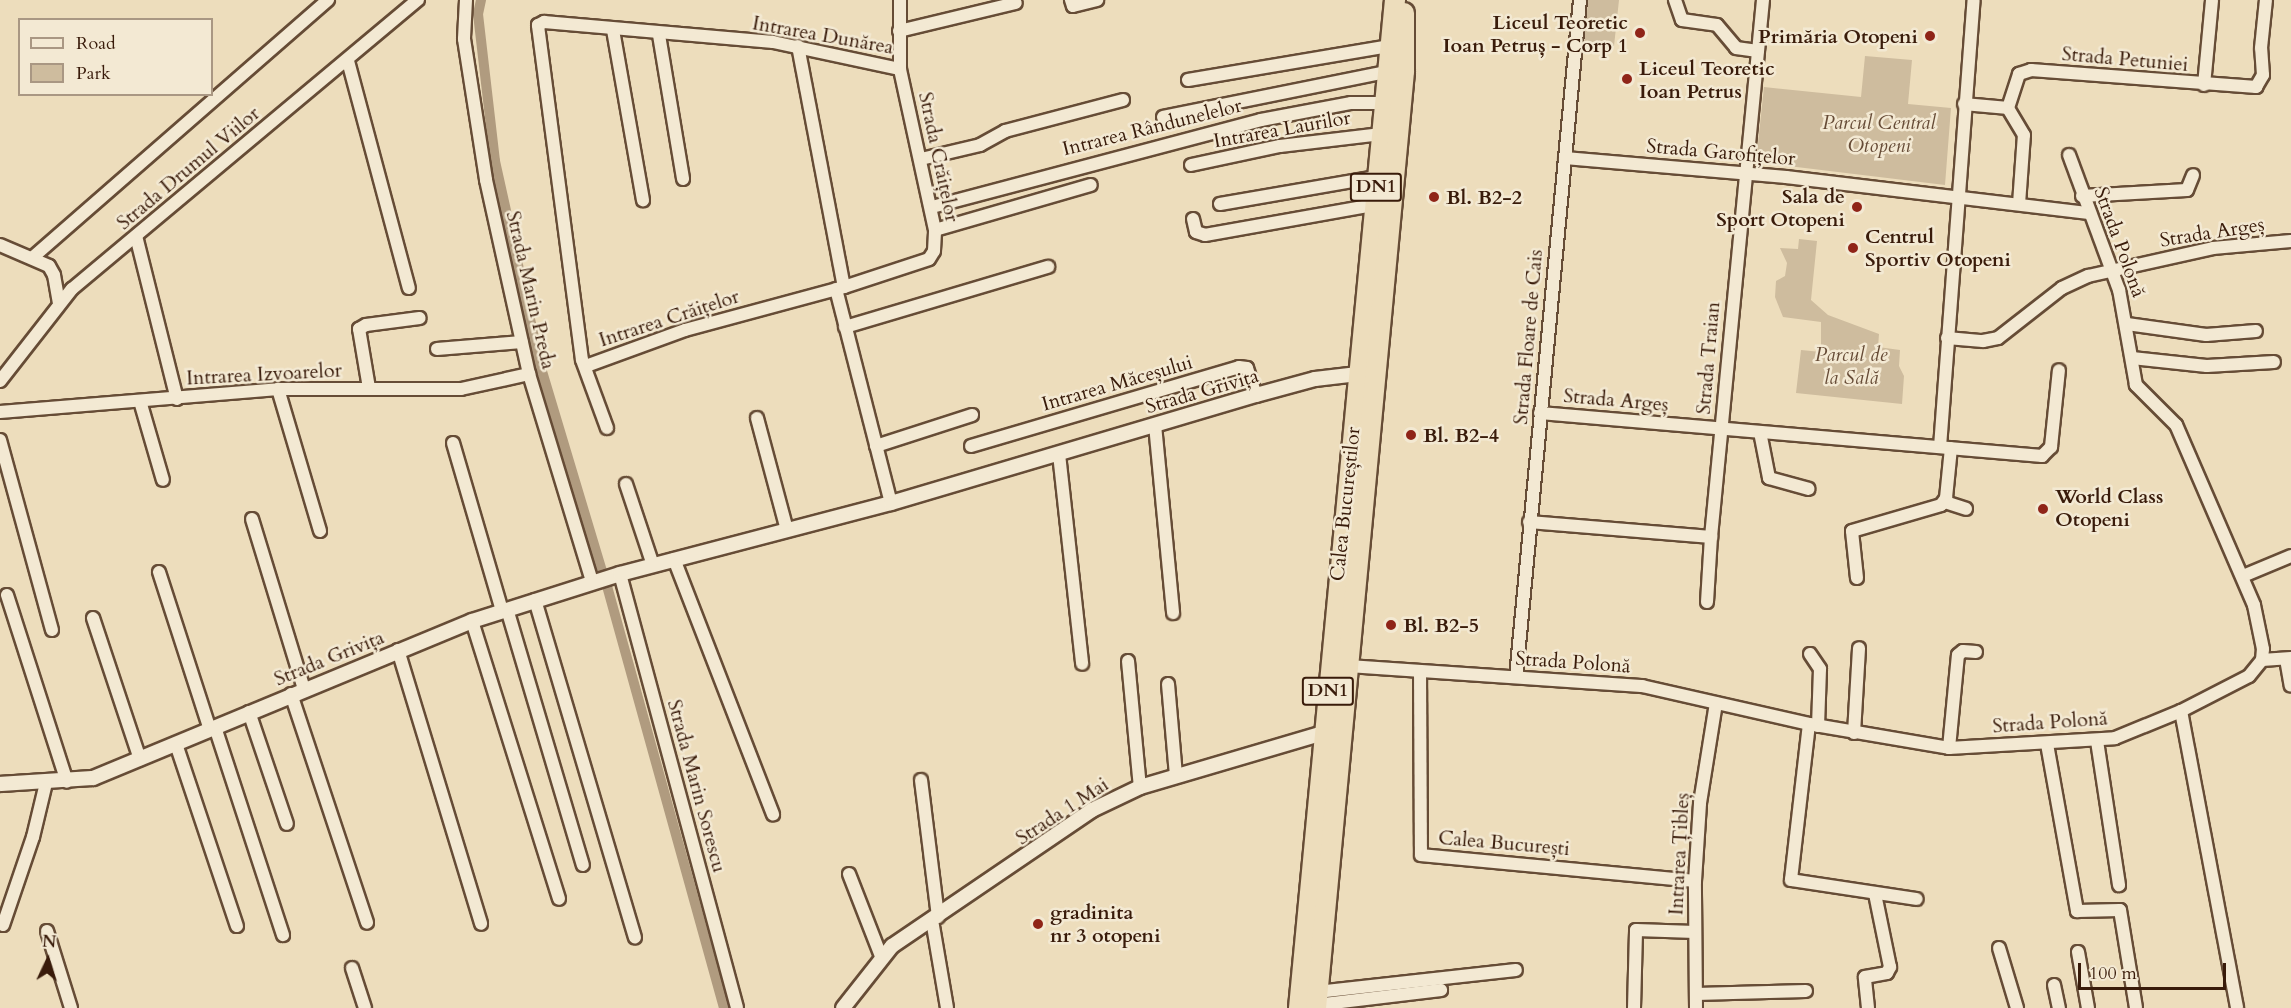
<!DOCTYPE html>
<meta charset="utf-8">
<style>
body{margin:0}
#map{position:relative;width:2291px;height:1008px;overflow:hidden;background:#edddbc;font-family:Cardo,serif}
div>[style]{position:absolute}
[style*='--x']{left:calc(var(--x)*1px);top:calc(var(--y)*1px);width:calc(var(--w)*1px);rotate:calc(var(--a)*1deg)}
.green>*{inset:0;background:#cebc9e}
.canal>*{height:10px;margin:-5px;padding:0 5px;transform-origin:5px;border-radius:5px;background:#b09b7f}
.roads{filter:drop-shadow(2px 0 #664c36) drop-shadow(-2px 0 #664c36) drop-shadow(0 2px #664c36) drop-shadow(0 -2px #664c36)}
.minor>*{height:12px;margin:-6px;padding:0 6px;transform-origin:6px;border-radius:6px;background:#f3e9d3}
.tertiary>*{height:14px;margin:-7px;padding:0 7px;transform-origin:7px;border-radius:7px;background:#f3e9d3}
.trunk>*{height:20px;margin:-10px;padding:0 10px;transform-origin:10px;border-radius:10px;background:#edddbc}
.dots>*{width:16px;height:16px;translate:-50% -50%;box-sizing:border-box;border:3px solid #f3e9d3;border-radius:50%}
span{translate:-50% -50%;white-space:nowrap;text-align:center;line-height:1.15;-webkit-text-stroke:5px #f3e9d3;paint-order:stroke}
.shield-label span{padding:2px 4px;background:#f3e9d3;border:2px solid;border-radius:4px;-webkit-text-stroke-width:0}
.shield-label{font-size:18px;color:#391b0a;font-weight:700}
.poi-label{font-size:20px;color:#391b0a;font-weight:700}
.right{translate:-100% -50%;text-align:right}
.left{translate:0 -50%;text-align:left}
.street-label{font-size:20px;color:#391b0a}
.park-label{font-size:20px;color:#664b36;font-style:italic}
.legend{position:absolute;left:18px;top:18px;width:195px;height:78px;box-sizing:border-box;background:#f3e9d3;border:2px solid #a99783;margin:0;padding:8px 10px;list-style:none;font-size:18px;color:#391b0a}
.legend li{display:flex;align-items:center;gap:12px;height:30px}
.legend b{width:30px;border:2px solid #a99783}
.north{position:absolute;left:18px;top:930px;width:60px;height:60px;-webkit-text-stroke:4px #f3e9d3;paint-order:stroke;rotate:4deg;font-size:16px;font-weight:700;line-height:24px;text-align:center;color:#391b0a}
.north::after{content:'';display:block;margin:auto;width:21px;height:27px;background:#391b0a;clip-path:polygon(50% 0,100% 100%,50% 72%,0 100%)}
.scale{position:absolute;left:2078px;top:963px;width:148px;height:27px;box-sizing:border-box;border:3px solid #391b0a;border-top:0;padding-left:8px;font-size:18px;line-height:21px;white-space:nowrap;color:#391b0a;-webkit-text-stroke:4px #f3e9d3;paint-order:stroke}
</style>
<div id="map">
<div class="green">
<div style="clip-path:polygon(1588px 0,1619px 0,1614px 46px,1584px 43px)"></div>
<div style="clip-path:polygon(1865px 56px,1912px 60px,1908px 104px,1951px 108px,1945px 185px,1756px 162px,1764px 87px,1861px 97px)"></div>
<div style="clip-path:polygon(1799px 239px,1817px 241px,1811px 300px,1828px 315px,1879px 334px,1878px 347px,1900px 350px,1899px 366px,1904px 376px,1902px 404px,1796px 393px,1801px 350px,1821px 352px,1821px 322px,1783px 317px,1775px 297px,1776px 281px,1785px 276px,1787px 263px,1780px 248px,1798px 249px)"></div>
</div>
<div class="canal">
<div style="--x:481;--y:0;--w:14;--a:102"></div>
<div style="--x:478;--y:14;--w:148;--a:83.4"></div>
<div style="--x:495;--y:161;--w:212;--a:77.5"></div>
<div style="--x:541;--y:368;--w:212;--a:73.3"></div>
<div style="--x:607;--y:586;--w:438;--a:74.5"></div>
</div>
<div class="roads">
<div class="minor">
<div style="--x:466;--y:0;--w:39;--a:93"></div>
<div style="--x:464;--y:39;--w:143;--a:81.1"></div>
<div style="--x:486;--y:180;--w:199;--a:77.5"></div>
<div style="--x:529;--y:374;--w:217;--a:73.1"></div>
<div style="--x:1071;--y:0;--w:6;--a:72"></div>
<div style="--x:1073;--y:6;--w:25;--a:-14"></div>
<div style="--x:1675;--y:0;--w:21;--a:71"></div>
<div style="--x:1682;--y:20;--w:35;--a:8"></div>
<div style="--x:1717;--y:25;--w:30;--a:50"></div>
<div style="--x:1736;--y:48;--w:22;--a:8"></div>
<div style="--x:613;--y:30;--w:173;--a:80"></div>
<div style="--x:899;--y:31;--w:120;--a:-13.5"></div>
<div style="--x:659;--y:35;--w:146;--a:80.5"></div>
<div style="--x:798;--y:46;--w:245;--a:79.2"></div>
<div style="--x:348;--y:61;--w:235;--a:75"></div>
<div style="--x:1188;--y:80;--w:205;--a:-9.6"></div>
<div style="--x:2204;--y:85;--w:85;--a:-84.6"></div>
<div style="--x:1964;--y:104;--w:44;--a:5.2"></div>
<div style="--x:1163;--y:117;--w:228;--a:-11.4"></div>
<div style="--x:1565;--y:158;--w:222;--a:4.9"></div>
<div style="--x:1786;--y:177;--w:305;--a:6.8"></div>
<div style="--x:921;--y:159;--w:61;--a:-13.3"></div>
<div style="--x:980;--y:145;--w:29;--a:-29"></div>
<div style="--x:1005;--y:131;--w:122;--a:-14.7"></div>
<div style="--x:1191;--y:165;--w:91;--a:-12.1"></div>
<div style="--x:1280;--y:146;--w:102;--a:-6.8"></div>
<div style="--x:2082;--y:196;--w:105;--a:-3.3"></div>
<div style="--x:2187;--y:190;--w:16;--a:-68"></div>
<div style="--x:1220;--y:204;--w:159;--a:-9.8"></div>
<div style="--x:2019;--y:204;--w:69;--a:-85.9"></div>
<div style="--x:2024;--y:135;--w:31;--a:-121"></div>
<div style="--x:2008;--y:108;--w:36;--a:-72"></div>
<div style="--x:2019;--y:74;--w:13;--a:-18"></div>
<div style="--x:2031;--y:70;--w:226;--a:4.3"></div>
<div style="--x:2256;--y:87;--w:14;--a:-60"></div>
<div style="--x:2263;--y:75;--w:27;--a:-94"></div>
<div style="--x:2261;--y:48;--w:48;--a:-84.1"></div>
<div style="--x:932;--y:207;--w:340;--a:-14.8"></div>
<div style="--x:1261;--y:120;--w:92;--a:-10.7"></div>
<div style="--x:1351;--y:103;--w:33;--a:0"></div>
<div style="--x:1193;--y:219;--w:13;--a:77"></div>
<div style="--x:1196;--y:232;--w:9;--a:18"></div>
<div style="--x:1205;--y:235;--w:172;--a:-10.1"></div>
<div style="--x:935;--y:230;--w:162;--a:-16.1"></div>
<div style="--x:136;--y:236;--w:168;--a:75.9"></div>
<div style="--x:0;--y:245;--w:53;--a:23.2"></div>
<div style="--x:49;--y:266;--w:10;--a:61"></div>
<div style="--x:54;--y:275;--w:27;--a:80"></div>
<div style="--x:32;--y:258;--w:393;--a:-41.1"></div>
<div style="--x:836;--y:289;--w:221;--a:75.6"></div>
<div style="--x:2127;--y:324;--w:80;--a:7.9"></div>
<div style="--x:2206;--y:335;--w:50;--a:-4.6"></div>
<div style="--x:845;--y:327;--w:212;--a:-16.5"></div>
<div style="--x:1947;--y:338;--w:36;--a:5"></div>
<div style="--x:1983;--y:341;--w:15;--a:-11"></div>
<div style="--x:1998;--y:338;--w:81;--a:-38"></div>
<div style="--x:2062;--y:288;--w:29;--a:-25"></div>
<div style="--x:2088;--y:276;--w:128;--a:-12.6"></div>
<div style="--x:2213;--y:248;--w:78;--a:-5.1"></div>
<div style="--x:437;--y:349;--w:85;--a:-4.7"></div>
<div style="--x:2132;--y:358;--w:75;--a:6.1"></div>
<div style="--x:2207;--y:366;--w:67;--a:-3.4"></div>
<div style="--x:586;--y:366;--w:105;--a:-20"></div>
<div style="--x:685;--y:330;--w:165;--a:-15.1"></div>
<div style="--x:844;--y:287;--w:89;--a:-18.2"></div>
<div style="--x:929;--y:259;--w:9;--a:-58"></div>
<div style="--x:934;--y:251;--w:21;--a:-87"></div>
<div style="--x:935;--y:230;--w:165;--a:-102.3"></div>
<div style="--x:900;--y:69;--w:69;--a:-90"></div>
<div style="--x:0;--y:381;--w:117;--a:-52"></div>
<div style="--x:72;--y:289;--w:451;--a:-39.9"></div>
<div style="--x:369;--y:388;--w:60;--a:-99.6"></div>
<div style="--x:359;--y:329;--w:8;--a:-30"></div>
<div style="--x:366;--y:325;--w:54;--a:-7.4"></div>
<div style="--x:278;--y:389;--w:148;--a:73.5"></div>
<div style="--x:140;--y:401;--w:82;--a:73.8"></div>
<div style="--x:0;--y:412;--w:279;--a:-4.7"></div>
<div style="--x:278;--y:389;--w:183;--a:0"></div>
<div style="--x:461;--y:389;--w:70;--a:-12.4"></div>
<div style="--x:1540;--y:413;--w:504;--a:4.9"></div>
<div style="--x:2042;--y:456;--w:13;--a:-45"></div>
<div style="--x:2051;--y:447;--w:77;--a:-84.1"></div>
<div style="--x:757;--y:418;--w:116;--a:75"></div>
<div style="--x:1155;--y:425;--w:189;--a:84.5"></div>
<div style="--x:607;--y:428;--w:72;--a:-110.2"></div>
<div style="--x:582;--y:360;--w:338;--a:-97.5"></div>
<div style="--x:538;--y:25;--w:7;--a:-27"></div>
<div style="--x:544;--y:22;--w:230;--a:5"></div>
<div style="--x:773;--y:42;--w:130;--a:12"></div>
<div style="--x:1760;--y:432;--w:47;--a:78.9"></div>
<div style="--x:1769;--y:478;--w:41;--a:15.4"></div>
<div style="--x:0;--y:440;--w:197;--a:74.7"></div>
<div style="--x:453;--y:443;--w:175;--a:73.7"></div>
<div style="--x:876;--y:446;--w:101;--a:-17.9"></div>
<div style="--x:971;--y:446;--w:279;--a:-16.4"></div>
<div style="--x:1239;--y:367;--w:8;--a:7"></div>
<div style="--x:1247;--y:368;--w:28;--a:72"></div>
<div style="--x:1940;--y:447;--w:448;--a:-85.7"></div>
<div style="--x:1059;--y:454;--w:211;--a:83.7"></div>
<div style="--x:626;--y:484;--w:85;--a:71.6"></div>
<div style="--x:1945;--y:502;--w:22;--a:18"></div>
<div style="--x:252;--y:519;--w:178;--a:73"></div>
<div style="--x:1529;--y:522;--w:183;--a:4.7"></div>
<div style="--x:1711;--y:537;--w:540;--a:-84.47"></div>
<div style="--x:674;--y:559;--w:274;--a:68.8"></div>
<div style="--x:159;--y:572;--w:166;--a:72.1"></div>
<div style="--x:620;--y:574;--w:449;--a:74.9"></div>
<div style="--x:2243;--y:576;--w:52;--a:-22.6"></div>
<div style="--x:1857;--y:578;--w:47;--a:-96.1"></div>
<div style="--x:1852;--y:531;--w:93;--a:-16.3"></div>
<div style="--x:1941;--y:505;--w:9;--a:-54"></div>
<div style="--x:1946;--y:498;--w:50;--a:-84.3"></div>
<div style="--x:7;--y:595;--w:196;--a:72.2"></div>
<div style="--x:535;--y:600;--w:352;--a:73.5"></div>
<div style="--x:1707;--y:602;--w:65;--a:-86.5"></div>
<div style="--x:507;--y:609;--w:267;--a:73.5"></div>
<div style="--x:93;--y:618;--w:149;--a:71.6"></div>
<div style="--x:472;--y:621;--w:291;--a:72.6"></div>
<div style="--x:398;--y:650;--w:286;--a:73.1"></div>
<div style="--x:1810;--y:654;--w:18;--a:56"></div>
<div style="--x:1820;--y:669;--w:57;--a:92"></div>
<div style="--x:2286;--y:659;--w:27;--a:80"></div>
<div style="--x:2262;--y:660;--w:29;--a:-4"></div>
<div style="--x:1128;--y:661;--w:127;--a:84.6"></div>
<div style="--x:1347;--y:666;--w:296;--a:3.9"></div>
<div style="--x:1642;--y:686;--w:171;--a:12.8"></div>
<div style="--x:1809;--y:724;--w:142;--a:9.7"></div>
<div style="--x:1949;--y:748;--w:166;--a:-3.4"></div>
<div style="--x:2115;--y:738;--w:71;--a:-22.2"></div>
<div style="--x:2181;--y:711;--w:76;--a:-27.2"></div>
<div style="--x:2249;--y:676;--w:21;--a:-51"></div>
<div style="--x:2262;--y:660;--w:11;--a:-85"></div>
<div style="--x:2263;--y:649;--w:45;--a:-101.6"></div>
<div style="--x:2254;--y:605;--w:196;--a:-113.4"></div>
<div style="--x:2176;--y:425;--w:57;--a:-135"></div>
<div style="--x:2136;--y:385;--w:97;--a:-100.1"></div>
<div style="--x:2119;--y:290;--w:144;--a:-110.3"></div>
<div style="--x:1420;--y:671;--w:184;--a:89.7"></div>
<div style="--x:1421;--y:855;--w:275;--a:5.4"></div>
<div style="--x:1516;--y:677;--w:680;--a:-84.6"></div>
<div style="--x:1168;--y:684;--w:91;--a:85"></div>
<div style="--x:291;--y:694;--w:241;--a:71.6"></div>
<div style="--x:2181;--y:711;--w:302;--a:79.3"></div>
<div style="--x:249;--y:712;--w:118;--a:71.3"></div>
<div style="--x:1809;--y:724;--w:157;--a:96.6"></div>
<div style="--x:1791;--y:880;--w:127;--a:8.6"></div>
<div style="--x:215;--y:727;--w:219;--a:71.9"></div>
<div style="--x:1854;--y:733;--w:85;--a:-86.6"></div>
<div style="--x:2097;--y:741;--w:146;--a:81.3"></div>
<div style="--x:176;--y:744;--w:192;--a:71.5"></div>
<div style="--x:2047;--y:744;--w:170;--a:79.8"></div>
<div style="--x:2077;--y:911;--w:43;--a:-1.3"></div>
<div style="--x:2120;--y:910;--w:99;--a:80.7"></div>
<div style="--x:1949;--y:748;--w:93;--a:-84.5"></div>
<div style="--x:1958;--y:655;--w:6;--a:-39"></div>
<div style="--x:1963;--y:651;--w:13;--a:4"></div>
<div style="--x:921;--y:780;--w:138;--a:82.9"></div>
<div style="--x:849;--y:874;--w:88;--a:68.7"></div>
<div style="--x:932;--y:920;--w:89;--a:80.3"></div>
<div style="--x:3;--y:925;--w:93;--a:-71.2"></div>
<div style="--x:33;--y:837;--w:56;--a:-76.5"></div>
<div style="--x:47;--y:931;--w:81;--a:72.7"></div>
<div style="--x:1999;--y:948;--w:63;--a:73.3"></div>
<div style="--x:2078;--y:952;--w:57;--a:79.9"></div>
<div style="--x:352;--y:968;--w:42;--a:72"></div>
<div style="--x:2054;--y:985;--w:24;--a:78"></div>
<div style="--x:1317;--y:992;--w:200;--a:-6.3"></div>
<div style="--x:1696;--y:994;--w:110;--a:-1.6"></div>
<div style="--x:1316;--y:1005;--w:126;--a:-6.8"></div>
<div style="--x:1634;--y:1008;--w:78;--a:-88.5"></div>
<div style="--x:1636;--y:930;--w:59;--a:1.9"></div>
<div style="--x:1696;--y:1008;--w:127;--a:-90.5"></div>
<div style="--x:1695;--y:881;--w:78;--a:-86.3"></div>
<div style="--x:1700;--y:803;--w:101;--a:-80.9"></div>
<div style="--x:1868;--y:1008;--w:31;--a:-96"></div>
<div style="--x:1865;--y:977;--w:22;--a:-10"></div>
<div style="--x:1887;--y:973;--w:7;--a:-63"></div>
<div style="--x:1890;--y:967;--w:75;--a:-101.6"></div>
</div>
<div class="tertiary">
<div style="--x:0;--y:784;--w:93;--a:-3.7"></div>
<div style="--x:93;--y:778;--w:410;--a:-22.5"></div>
<div style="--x:472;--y:621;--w:155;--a:-17.6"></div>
<div style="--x:620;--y:574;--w:280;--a:-14.7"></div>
<div style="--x:891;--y:503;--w:381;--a:-16.5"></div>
<div style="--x:1256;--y:395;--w:61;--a:-15.2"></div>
<div style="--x:1315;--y:379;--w:43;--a:-6.6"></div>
<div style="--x:843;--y:1008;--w:79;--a:-51.7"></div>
<div style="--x:892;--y:946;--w:242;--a:-34.2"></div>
<div style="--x:1092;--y:810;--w:53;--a:-25.6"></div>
<div style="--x:1140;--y:787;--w:192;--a:-16.4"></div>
</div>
<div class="trunk">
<div style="--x:1299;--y:1008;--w:1013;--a:-84.56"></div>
<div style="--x:1316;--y:1008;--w:941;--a:-84.63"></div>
<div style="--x:1404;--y:71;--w:58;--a:-90"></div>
</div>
</div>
<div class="dots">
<div style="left:1640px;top:33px;background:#8f2418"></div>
<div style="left:1930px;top:36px;background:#8f2418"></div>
<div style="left:1627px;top:79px;background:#8f2418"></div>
<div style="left:1434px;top:197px;background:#8f2418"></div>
<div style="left:1857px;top:207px;background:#8f2418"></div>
<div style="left:1853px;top:248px;background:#8f2418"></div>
<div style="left:1411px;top:435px;background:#8f2418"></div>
<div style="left:2043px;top:509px;background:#8f2418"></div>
<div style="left:1391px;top:625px;background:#8f2418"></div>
<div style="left:1038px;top:924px;background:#8f2418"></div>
</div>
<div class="shield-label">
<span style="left:1376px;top:187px">DN1</span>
<span style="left:1328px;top:691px">DN1</span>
</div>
<div class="poi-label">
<span class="right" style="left:1628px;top:34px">Liceul Teoretic<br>Ioan Petruș - Corp 1</span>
<span class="right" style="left:1918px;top:36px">Primăria Otopeni</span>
<span class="left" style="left:1639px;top:80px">Liceul Teoretic<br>Ioan Petrus</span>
<span class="right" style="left:1845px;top:208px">Sala de<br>Sport Otopeni</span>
<span class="left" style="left:1446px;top:197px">Bl. B2-2</span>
<span class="left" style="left:1865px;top:248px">Centrul<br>Sportiv Otopeni</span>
<span class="left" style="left:1423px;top:435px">Bl. B2-4</span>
<span class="left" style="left:2055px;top:508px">World Class<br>Otopeni</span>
<span class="left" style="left:1403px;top:625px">Bl. B2-5</span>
<span class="left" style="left:1050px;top:924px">gradinita<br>nr 3 otopeni</span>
</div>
<div class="street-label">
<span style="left:823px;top:35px;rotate:10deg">Intrarea Dunărea</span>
<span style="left:2125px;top:59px;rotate:5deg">Strada Petuniei</span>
<span style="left:1152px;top:127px;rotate:-14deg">Intrarea Rândunelelor</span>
<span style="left:1282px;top:129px;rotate:-10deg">Intrarea Laurilor</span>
<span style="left:1721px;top:152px;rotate:5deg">Strada Garofițelor</span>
<span style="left:939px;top:157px;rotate:78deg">Strada Crăițelor</span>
<span style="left:188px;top:168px;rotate:-40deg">Strada Drumul Viilor</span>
<span style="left:2212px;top:232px;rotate:-9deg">Strada Argeș</span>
<span style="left:2120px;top:242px;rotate:70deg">Strada Polonă</span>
<span style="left:531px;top:290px;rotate:77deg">Strada Marin Preda</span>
<span style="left:669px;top:318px;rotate:-18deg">Intrarea Crăițelor</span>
<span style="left:1528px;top:337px;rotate:-85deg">Strada Floare de Cais</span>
<span style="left:1708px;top:358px;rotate:-85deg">Strada Traian</span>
<span style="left:264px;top:374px;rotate:-3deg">Intrarea Izvoarelor</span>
<span style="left:1117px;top:383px;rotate:-16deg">Intrarea Măceșului</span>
<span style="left:1202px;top:391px;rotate:-16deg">Strada Grivița</span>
<span style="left:1616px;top:400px;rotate:5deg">Strada Argeș</span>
<span style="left:1345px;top:504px;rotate:-84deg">Calea Bucureștilor</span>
<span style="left:329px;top:658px;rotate:-22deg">Strada Grivița</span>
<span style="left:1573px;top:662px;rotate:4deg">Strada Polonă</span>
<span style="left:2050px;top:722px;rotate:-4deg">Strada Polonă</span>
<span style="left:697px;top:786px;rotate:75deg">Strada Marin Sorescu</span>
<span style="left:1062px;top:811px;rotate:-33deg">Strada 1 Mai</span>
<span style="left:1504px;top:843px;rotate:5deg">Calea București</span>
<span style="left:1679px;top:854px;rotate:-87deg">Intrarea Țibleș</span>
</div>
<div class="park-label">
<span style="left:1879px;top:134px">Parcul Central<br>Otopeni</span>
<span style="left:1851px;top:366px">Parcul de<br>la Sală</span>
</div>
<ul class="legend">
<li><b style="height:8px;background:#f3e9d3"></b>Road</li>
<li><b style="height:16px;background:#cebc9e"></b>Park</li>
</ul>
<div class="north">N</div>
<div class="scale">100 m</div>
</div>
